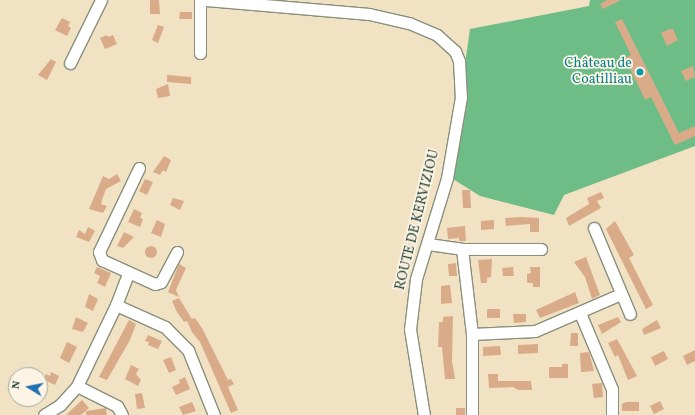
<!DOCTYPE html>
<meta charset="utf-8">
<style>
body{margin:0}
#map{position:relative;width:695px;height:415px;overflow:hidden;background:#f1e2c4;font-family:Vollkorn,serif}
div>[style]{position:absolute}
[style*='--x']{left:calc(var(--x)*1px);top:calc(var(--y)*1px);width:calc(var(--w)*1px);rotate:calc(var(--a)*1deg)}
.forest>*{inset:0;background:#6ebd87}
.building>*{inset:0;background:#d9ab88}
.round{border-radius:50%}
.roads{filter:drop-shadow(1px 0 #88907c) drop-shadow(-1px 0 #88907c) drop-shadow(0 1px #88907c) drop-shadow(0 -1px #88907c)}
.minor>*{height:11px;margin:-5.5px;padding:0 5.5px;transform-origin:5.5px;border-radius:5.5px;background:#fff}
.dots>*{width:11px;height:11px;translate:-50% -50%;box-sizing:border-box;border:2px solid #fcf5e5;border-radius:50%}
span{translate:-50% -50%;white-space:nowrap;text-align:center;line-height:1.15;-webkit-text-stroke:3.5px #fcf5e5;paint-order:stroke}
.culture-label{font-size:14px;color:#0d838f}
.right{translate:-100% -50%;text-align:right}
.street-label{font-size:14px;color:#1f3d34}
.north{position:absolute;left:8px;top:367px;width:40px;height:40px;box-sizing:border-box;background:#fcf5e5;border:1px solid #a4ab9e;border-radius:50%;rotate:280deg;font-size:11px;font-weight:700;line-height:16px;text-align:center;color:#1f3d34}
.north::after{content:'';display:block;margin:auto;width:14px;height:18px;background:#1f6fb2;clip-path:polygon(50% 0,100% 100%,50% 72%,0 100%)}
</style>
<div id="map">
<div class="forest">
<div style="clip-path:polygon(590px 0,695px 0,695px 146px,564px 195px,554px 215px,480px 196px,453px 179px,452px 155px,470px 29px,589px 6px)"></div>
</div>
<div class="building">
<div style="clip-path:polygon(150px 0,159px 0,160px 14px,150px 14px)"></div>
<div style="clip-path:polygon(607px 0,621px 0,603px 9px,600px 4px)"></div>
<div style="clip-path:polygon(180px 12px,192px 12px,192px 19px,179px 19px)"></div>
<div style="clip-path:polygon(62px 18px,70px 22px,68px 26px,71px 28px,67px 36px,55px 30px)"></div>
<div style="clip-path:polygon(622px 19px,679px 133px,695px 126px,695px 136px,675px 145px,651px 97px,645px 100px,625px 58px,631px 55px,615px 22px)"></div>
<div style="clip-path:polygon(158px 25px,164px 27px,158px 43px,152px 40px)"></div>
<div style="clip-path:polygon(669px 29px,673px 29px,678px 40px,667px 46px,661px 33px)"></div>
<div style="clip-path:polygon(107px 35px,108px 37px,113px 35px,117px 44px,105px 49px,100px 38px)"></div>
<div style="clip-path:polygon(51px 59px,56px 62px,47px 80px,38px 75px)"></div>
<div style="clip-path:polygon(693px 66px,695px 77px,686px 81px,681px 71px)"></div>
<div style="clip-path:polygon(167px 75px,191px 77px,191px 84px,167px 82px)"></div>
<div style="clip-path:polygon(168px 84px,170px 96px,158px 98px,156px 89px)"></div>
<div style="clip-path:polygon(164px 156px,171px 160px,166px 172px,163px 170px,160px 175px,153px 172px)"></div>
<div style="clip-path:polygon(117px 174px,121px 181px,106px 189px,102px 200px,101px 204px,107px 206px,103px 213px,89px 209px,103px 176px,109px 179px)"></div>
<div style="clip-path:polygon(145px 179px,153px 182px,147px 195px,139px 191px)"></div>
<div style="clip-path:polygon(462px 190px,470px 190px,471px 208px,463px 208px)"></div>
<div style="clip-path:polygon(601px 192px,604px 198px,597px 201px,601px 208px,569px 226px,566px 218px,589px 204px,587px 198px)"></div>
<div style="clip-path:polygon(173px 198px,184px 201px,180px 210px,170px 205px)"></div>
<div style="clip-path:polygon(134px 209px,142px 213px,140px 218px,143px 219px,140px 227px,128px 222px)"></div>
<div style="clip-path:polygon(521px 217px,539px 218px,539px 232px,530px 232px,530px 224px,506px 226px,505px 218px)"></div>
<div style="clip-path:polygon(157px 220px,165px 224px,161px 237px,151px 233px)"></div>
<div style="clip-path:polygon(494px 220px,494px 229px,481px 230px,481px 221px)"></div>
<div style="clip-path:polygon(615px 221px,634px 255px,629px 258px,653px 305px,646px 309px,606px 229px)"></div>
<div style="clip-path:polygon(465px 226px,466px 241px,459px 241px,459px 238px,448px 239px,447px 228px)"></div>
<div style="clip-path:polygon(88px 227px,95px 231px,89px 242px,76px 237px,79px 230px,85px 234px)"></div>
<div style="clip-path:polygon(124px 232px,134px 237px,123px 248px,117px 246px)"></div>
<div class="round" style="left:145px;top:246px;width:12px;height:12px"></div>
<div style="clip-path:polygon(586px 257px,600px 295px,592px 299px,585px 277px,574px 262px)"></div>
<div style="clip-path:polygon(492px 259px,491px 277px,487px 278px,487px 283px,481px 283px,478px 260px)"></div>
<div style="clip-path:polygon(456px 263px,457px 276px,449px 276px,448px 264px)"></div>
<div style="clip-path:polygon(179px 264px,186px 268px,176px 290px,179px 297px,168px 292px)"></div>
<div style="clip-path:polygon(97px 267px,111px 273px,105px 287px,97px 283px,100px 276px,94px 273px)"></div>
<div style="clip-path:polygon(513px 267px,514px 276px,503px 276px,502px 268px)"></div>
<div style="clip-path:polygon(530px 267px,540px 267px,540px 287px,533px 287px,533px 283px,527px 283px,527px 274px,531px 273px)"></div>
<div style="clip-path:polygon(450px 285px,452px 303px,441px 304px,441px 286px)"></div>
<div style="clip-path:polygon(575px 292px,579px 303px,540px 318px,536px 310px)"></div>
<div style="clip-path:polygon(89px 294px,98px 299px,93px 311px,85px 307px)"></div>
<div style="clip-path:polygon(179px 298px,192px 319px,195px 318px,202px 328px,228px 380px,231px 379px,234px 384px,228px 387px,238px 410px,231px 413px,200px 342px,192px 332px,187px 321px,184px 322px,177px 312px,172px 301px)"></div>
<div style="clip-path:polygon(487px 309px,500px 309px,500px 318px,487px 318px)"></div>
<div style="clip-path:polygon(513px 314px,526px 314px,526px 322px,514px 323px)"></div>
<div style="clip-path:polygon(453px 316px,452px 361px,455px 379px,445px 379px,442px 347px,438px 347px,439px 322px,443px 322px,443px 317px)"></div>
<div style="clip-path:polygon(76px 317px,88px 323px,83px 332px,72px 329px)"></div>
<div style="clip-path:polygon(618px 317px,621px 322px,602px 334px,598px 325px)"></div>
<div style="clip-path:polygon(129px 320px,136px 324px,130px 340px,107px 380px,99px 377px)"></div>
<div style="clip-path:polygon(657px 320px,661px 328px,644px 335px,642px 329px)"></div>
<div style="clip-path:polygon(571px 333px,578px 333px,578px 346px,570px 346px)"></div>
<div style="clip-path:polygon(148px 335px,162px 341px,158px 349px,148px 345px,149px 342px,145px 341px)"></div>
<div style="clip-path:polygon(617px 339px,637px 376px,628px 380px,618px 355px,615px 357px,608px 343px)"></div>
<div style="clip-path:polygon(67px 342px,77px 347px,69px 363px,60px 358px)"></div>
<div style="clip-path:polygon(538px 344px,538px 353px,518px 354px,518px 345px)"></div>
<div style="clip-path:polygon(500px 346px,501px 355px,483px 356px,483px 347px)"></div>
<div style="clip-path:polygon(695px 350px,695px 361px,687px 365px,683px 356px)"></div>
<div style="clip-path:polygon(664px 351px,668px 359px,655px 366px,651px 357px)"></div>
<div style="clip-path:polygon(589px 352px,594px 371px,581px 372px,580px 353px)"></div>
<div style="clip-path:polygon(171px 357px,176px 370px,169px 373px,163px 360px)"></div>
<div style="clip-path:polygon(562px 364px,568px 364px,568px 378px,549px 378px,549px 367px,562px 367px)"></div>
<div style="clip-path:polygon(131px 365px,139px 369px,136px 374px,141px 380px,138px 386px,125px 379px)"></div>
<div style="clip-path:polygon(51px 372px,59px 376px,55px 385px,43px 379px,46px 374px,50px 376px)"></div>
<div style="clip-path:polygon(488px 374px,498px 374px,498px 381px,531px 381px,532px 390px,518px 390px,513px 387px,489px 388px)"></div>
<div style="clip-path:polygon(185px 377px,190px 389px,176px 395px,172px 387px,180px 383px,179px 380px)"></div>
<div style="clip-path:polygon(602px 383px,603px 397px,594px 398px,592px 384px)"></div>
<div style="clip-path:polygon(142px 393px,145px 408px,137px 409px,135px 394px)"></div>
<div style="clip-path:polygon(82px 400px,89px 408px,81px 415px,66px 415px)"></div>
<div style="clip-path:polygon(660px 401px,664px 409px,654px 414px,650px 406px)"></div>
<div style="clip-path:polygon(192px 402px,196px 411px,183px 415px,179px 407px)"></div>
<div style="clip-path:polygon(626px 402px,639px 402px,639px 411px,622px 411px,622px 404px)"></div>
<div style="clip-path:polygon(106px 408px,107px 415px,86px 415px,86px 411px)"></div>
<div style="clip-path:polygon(456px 408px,465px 408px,465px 415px,456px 415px)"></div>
</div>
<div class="roads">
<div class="minor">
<div style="--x:200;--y:0;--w:53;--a:90"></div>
<div style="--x:206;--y:0;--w:164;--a:4.9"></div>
<div style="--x:369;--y:14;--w:41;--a:12.7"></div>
<div style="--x:409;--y:23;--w:30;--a:23"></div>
<div style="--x:437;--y:35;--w:24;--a:42"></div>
<div style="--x:455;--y:51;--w:11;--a:68"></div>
<div style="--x:459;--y:61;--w:36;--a:87"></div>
<div style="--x:461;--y:97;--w:82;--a:99.8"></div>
<div style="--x:447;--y:178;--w:106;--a:107.1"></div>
<div style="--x:416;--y:279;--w:50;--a:96.8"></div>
<div style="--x:410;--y:329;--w:87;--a:80.8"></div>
<div style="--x:70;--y:63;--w:70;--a:-63.8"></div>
<div style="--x:139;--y:168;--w:93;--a:115.5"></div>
<div style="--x:99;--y:252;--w:9;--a:69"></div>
<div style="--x:102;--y:260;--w:58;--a:24.4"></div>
<div style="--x:155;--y:284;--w:6;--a:-18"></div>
<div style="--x:161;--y:282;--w:34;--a:-62"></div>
<div style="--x:594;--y:228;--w:93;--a:67.3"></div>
<div style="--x:428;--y:244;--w:34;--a:8"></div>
<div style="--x:462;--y:249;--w:79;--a:0"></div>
<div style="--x:462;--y:249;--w:86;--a:83.3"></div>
<div style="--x:472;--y:334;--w:81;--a:90"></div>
<div style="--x:116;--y:305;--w:34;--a:-69"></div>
<div style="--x:580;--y:313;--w:82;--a:67.2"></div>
<div style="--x:612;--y:389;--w:26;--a:90"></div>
<div style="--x:472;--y:334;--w:63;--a:-2.7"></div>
<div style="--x:535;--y:331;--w:94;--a:-23.3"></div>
<div style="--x:77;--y:386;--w:45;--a:26.6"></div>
<div style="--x:117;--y:406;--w:10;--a:61"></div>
<div style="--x:44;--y:415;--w:19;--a:-32"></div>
<div style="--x:60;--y:405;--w:25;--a:-48"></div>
<div style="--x:77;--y:386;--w:90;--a:-64.3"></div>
<div style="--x:116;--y:305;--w:54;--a:24.2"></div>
<div style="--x:165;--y:327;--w:33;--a:45"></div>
<div style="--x:188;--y:350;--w:70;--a:68.2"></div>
</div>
</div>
<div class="dots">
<div style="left:640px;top:72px;background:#0f9aa8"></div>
</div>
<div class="culture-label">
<span class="right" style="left:632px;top:72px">Château de<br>Coatilliau</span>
</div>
<div class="street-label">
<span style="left:418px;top:220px;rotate:-76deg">ROUTE DE KERVIZIOU</span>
</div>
<div class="north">N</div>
</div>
